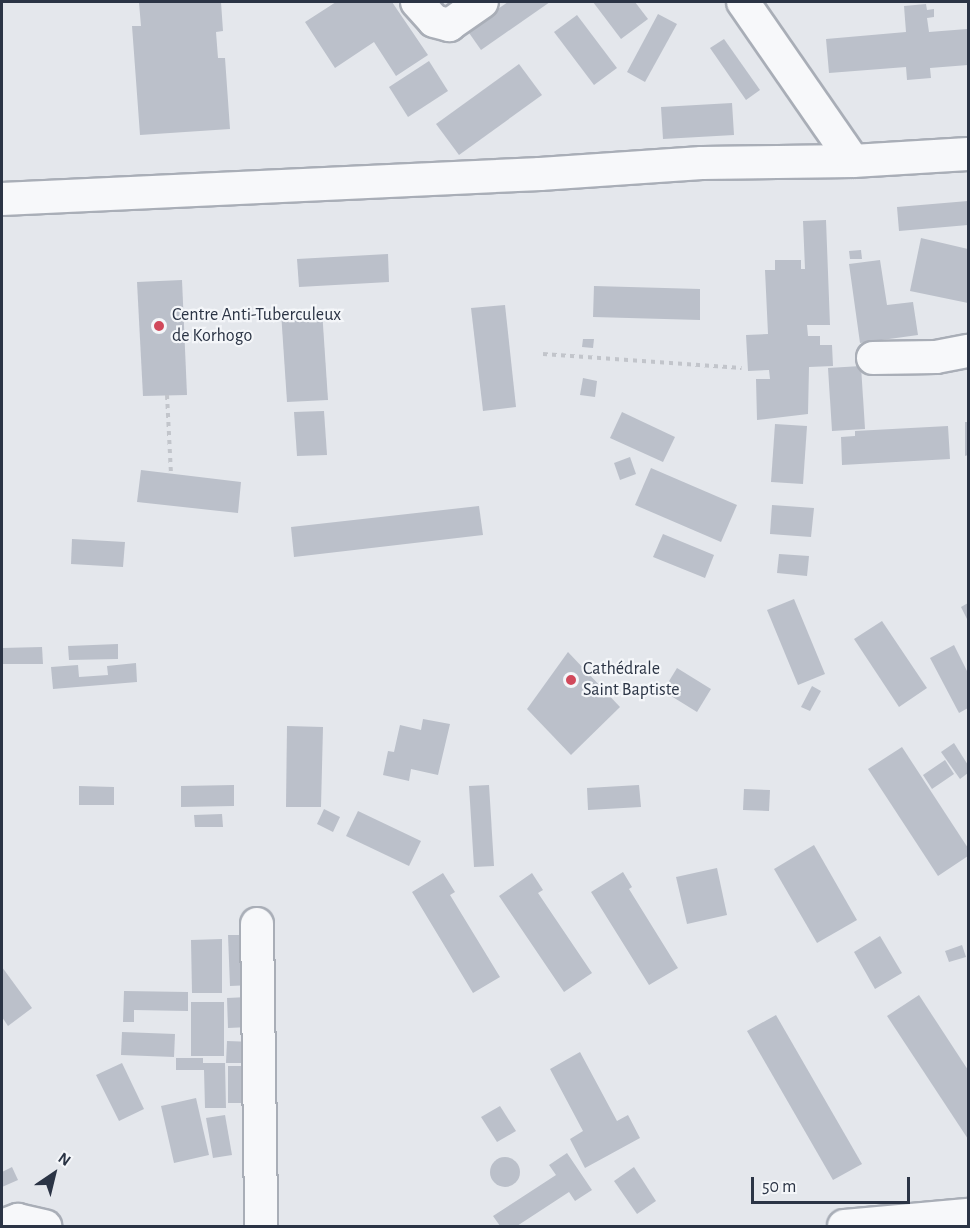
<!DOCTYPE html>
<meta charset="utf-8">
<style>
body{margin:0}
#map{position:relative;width:970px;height:1228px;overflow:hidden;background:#e4e7ec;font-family:"Alegreya Sans",sans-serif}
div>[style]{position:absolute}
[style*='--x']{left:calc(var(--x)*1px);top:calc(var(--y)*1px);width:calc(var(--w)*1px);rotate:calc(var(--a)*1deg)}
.building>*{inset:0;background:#bbc0ca}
.round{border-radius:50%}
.path>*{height:4px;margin-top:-2px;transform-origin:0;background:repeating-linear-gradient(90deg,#c2c5cb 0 4.5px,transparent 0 9px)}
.roads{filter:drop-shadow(2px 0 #a9aeb7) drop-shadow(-2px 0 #a9aeb7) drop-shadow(0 2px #a9aeb7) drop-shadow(0 -2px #a9aeb7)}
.minor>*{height:32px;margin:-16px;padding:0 16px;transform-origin:16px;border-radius:16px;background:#f7f8fa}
.dots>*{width:16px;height:16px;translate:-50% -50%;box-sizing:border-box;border:3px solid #f4f6f9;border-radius:50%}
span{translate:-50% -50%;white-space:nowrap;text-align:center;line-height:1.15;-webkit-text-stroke:4.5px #f4f6f9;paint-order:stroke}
.poi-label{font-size:18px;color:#2b3445}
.left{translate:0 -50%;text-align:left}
.frame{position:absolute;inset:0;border:3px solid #2b3445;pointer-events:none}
.north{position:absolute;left:24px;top:1144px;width:60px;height:60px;-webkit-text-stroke:4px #f4f6f9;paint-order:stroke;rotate:35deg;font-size:16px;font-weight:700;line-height:24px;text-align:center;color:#2b3445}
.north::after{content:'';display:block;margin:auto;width:21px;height:27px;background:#2b3445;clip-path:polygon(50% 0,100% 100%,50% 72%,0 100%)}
.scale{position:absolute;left:751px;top:1177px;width:159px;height:27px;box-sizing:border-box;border:3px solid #2b3445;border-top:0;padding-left:8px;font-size:18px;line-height:21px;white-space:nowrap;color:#2b3445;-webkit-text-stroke:4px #f4f6f9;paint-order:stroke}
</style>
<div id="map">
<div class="building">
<div style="clip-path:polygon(221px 2px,223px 31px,216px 32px,218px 58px,225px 58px,230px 129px,140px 135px,132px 26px,141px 26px,139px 3px)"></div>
<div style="clip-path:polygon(336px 2px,392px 2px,428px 55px,396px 76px,374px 42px,335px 68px,305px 22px)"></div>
<div style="clip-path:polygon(508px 2px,550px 2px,481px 50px,467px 30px)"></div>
<div style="clip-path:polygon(593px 2px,635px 2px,648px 19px,621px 39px)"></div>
<div style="clip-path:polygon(926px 4px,927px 10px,934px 9px,934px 17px,927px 18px,929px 32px,967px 29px,968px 65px,930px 68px,931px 78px,907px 80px,906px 67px,829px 73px,826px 39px,906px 32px,904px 6px)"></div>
<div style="clip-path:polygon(658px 14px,677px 24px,645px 82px,627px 72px)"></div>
<div style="clip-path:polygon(577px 15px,617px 68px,594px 85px,554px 32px)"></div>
<div style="clip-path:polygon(724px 39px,760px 90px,746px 100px,710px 48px)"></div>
<div style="clip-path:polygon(429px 61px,448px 91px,408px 117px,389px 87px)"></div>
<div style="clip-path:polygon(519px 64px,542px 95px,459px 155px,436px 124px)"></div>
<div style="clip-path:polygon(732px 103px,734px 135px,663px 139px,661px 107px)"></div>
<div style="clip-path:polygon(968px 201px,968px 225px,899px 231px,897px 207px)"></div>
<div style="clip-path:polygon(826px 220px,830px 325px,807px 325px,808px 336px,820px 336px,820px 345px,832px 345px,833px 366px,809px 367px,808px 414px,757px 420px,756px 379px,770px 379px,769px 370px,748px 371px,746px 335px,768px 334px,765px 270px,775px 270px,775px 260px,801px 260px,801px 269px,805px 269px,803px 221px)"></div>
<div style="clip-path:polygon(921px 238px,968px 249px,968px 303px,910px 291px)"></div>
<div style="clip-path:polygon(861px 250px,862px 259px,850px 259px,849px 251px)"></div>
<div style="clip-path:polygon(388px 254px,389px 282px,299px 287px,297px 259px)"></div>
<div style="clip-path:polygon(880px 260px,887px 305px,913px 302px,918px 335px,860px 343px,849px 264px)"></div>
<div style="clip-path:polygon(182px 280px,187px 395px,143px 396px,137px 282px)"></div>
<div style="clip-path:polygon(594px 286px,700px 289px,700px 320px,593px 317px)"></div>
<div style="clip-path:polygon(505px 305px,516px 407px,483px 411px,471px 308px)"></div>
<div style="clip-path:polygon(322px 310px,328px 400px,287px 402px,281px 312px)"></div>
<div style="clip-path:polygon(583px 339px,594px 339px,593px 348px,582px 347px)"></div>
<div style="clip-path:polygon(861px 366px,865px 429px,832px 431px,828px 368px)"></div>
<div style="clip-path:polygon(583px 378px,597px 381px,595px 397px,580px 395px)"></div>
<div style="clip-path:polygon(324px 411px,327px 455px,297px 456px,294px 412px)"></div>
<div style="clip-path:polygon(622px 412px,675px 437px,663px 462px,610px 438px)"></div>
<div style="clip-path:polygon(965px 422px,968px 422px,968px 455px,965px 456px)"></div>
<div style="clip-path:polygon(775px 424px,807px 426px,803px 484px,771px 482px)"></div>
<div style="clip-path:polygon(948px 426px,950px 459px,842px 465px,841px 437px,855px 436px,855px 431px)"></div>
<div style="clip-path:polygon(630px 457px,636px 474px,620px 480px,614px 463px)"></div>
<div style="clip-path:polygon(651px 468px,737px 505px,721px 542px,635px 505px)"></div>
<div style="clip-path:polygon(141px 470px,241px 482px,238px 513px,137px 502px)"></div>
<div style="clip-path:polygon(772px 505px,814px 508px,811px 537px,770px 534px)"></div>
<div style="clip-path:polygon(479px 506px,483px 535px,294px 557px,291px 527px)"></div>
<div style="clip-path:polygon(663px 534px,714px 555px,705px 578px,653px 557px)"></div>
<div style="clip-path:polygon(72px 539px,125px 542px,123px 567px,71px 564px)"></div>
<div style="clip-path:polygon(779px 554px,809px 556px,807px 576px,777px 573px)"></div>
<div style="clip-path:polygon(794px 599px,825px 674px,798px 685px,767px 610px)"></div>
<div style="clip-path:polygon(968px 603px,968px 621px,961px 607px)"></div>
<div style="clip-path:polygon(882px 621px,927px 688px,899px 707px,854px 639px)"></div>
<div style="clip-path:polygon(118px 644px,118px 659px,69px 660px,68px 646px)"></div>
<div style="clip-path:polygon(954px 645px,968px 673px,968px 708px,959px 713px,930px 658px)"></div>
<div style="clip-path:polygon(42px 647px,43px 664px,2px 664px,2px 648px)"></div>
<div style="clip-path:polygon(568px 652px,620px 707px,571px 755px,527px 709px)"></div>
<div style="clip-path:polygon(136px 663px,137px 682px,53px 689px,51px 667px,78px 665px,79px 677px,108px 675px,107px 666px)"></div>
<div style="clip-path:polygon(677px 668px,711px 689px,697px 712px,663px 691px)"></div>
<div style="clip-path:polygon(812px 686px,821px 691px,810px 711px,801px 707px)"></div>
<div style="clip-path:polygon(423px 719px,450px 724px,438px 775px,411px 769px,409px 781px,383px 775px,388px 751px,394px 752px,400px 725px,421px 730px)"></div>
<div style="clip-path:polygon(287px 726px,323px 727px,321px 807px,286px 807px)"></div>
<div style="clip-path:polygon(954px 743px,968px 765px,968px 773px,960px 779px,941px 752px)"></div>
<div style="clip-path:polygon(902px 747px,968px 848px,968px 856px,938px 876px,868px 769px)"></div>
<div style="clip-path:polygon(945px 760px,954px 774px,932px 789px,923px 775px)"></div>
<div style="clip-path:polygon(234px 785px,234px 806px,181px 807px,181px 786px)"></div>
<div style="clip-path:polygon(489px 785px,494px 866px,474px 867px,469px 786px)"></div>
<div style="clip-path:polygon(639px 785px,641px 807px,588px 810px,587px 788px)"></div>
<div style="clip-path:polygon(79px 786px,114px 787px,114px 805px,79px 805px)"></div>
<div style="clip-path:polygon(744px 789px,770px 790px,769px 811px,743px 810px)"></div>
<div style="clip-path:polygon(324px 809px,340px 817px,333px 832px,317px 824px)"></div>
<div style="clip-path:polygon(358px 811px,421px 841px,409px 866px,346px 836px)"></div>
<div style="clip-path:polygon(222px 814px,223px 827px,195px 827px,194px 815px)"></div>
<div style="clip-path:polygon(814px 845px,857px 920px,817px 943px,774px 869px)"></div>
<div style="clip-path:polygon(717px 868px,727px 915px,687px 924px,676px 877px)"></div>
<div style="clip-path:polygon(623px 872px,632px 887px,629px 889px,678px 968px,649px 985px,591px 892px)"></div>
<div style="clip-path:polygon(443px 873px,455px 892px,450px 895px,500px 977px,473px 993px,412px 892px)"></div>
<div style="clip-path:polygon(532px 873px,543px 890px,538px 893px,592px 973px,564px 992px,499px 896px)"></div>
<div style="clip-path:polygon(228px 935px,250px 935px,252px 985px,230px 986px)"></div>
<div style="clip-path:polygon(880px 936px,902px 973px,875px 989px,854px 952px)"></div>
<div style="clip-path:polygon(222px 939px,222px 993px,192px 993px,191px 940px)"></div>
<div style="clip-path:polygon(962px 945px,966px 957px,949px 962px,945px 951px)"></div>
<div style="clip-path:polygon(2px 967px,32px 1008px,8px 1026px,2px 1017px)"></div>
<div style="clip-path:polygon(124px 991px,188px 992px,188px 1011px,134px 1010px,134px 1022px,123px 1022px)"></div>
<div style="clip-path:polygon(919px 995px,968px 1070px,968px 1139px,887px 1016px)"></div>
<div style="clip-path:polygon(248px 997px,249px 1027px,228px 1028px,227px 998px)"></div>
<div style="clip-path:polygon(191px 1002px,224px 1002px,224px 1056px,191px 1056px)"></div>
<div style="clip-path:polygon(776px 1015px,862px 1164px,833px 1180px,747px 1031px)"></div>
<div style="clip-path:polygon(122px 1032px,175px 1034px,174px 1057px,121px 1055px)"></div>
<div style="clip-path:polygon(227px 1041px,253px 1042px,253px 1063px,226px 1063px)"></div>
<div style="clip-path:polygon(580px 1052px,617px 1121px,628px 1115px,640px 1138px,585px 1168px,570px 1139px,583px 1131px,550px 1069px)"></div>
<div style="clip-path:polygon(176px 1058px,203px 1058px,203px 1063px,225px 1063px,226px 1108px,205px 1108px,204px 1070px,176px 1070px)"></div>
<div style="clip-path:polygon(122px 1063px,144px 1109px,119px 1121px,96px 1075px)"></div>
<div style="clip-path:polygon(228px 1066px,246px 1066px,246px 1103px,228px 1103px)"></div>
<div style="clip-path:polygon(196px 1098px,209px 1155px,174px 1163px,161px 1106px)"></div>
<div style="clip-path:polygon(500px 1106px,516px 1131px,497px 1142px,481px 1117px)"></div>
<div style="clip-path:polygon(225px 1115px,232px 1155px,213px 1158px,206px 1118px)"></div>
<div style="clip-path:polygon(567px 1153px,592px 1190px,575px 1201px,569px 1192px,517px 1226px,500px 1226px,493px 1216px,556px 1175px,549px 1165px)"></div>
<div class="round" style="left:490px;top:1157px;width:30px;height:30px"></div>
<div style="clip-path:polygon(12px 1167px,18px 1180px,2px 1187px,2px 1172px)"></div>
<div style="clip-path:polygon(634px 1167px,656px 1201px,637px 1214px,614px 1181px)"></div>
</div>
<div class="path">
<div style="--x:543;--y:354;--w:199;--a:4"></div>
<div style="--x:167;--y:395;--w:79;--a:87.1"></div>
</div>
<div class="roads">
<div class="minor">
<div style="--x:417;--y:2;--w:25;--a:48"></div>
<div style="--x:434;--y:21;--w:16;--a:15"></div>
<div style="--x:449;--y:25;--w:40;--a:-34.9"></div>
<div style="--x:743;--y:2;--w:193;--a:55.3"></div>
<div style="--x:2;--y:199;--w:539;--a:-2.66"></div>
<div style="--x:540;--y:174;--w:162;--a:-3.9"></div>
<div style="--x:702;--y:163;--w:151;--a:-0.8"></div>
<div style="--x:853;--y:161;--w:115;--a:-3.5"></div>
<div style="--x:873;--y:358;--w:63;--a:-0.9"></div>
<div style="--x:936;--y:357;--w:33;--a:-11"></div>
<div style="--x:257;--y:924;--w:302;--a:89.2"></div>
<div style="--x:2;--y:1226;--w:17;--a:-21"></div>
<div style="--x:18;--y:1220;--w:28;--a:13"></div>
<div style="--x:844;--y:1226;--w:124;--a:-5.1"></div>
</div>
</div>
<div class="dots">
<div style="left:159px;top:326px;background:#d1495b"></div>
<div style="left:571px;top:680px;background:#d1495b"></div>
</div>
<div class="poi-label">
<span class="left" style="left:172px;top:326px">Centre Anti-Tuberculeux<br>de Korhogo</span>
<span class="left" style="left:583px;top:680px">Cathédrale<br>Saint Baptiste</span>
</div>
<div class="frame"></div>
<div class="north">N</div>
<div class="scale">50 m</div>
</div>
